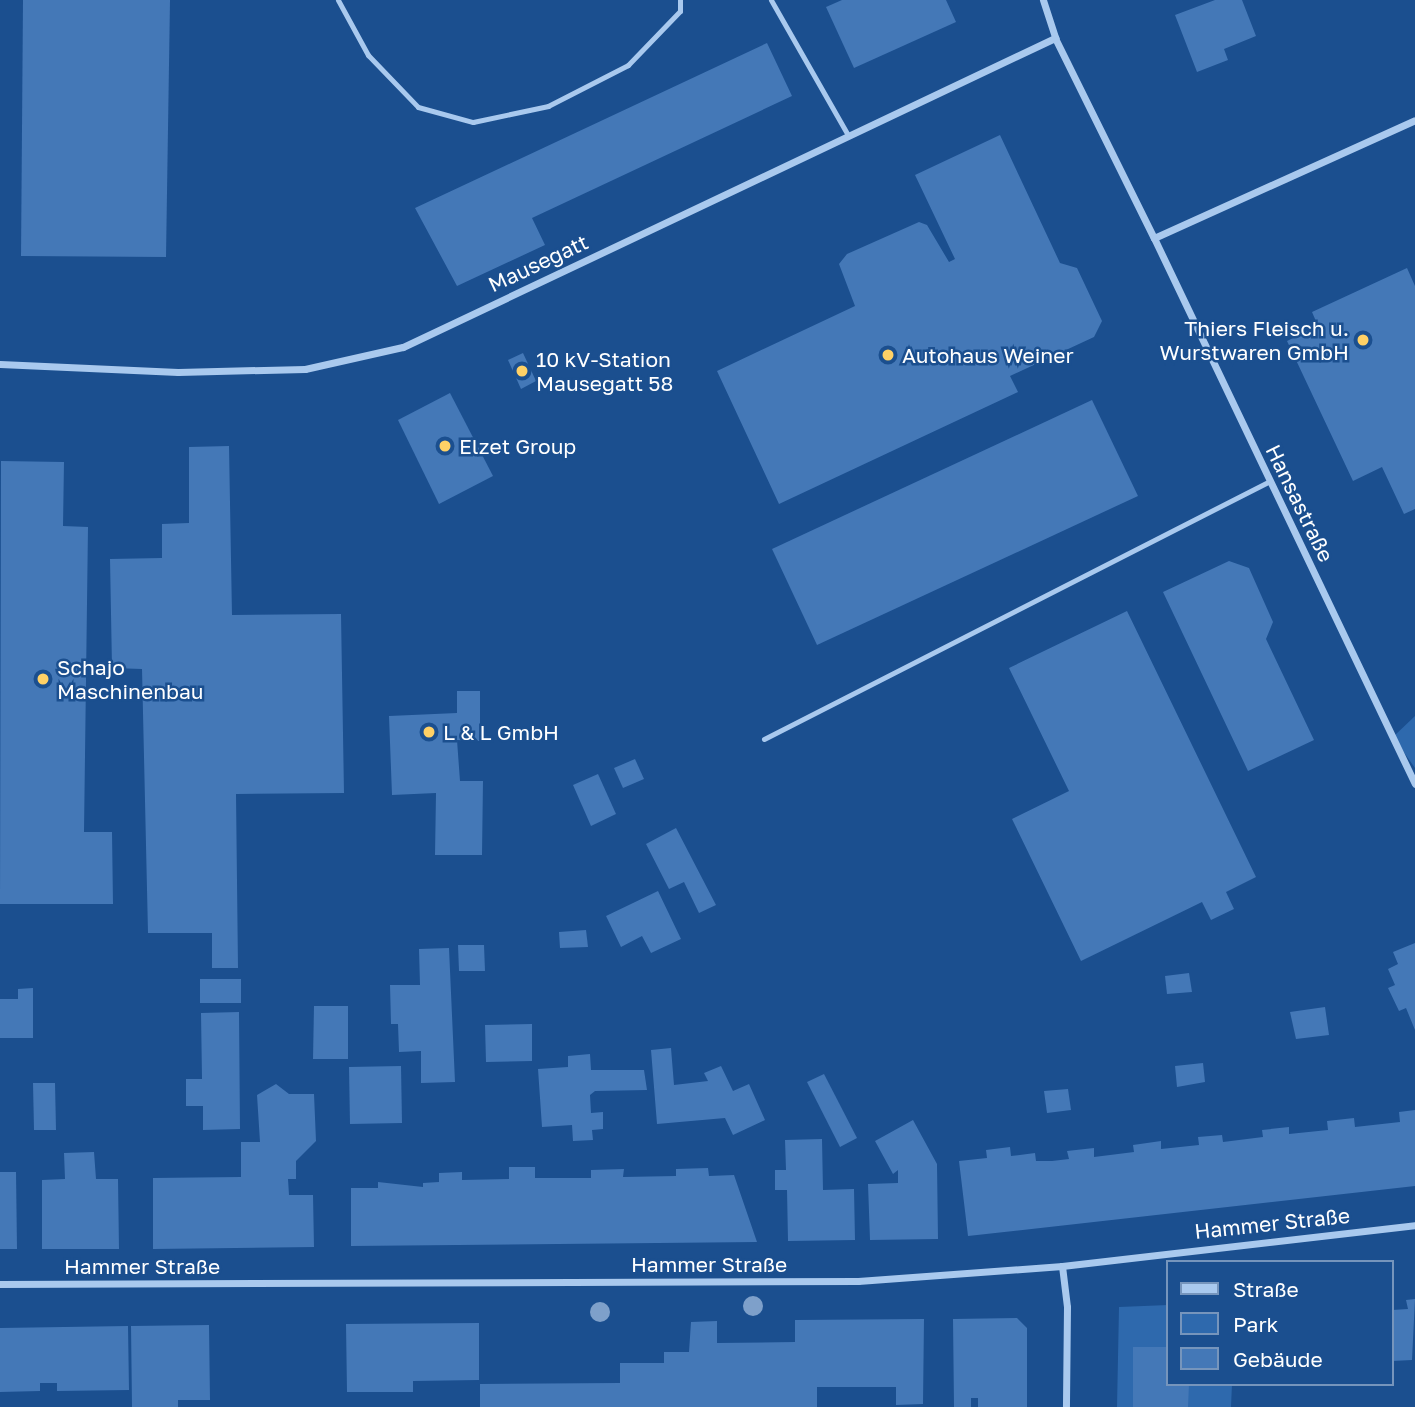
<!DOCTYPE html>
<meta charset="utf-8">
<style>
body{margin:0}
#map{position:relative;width:1415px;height:1407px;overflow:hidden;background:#1b4f8f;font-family:"Golos Text",sans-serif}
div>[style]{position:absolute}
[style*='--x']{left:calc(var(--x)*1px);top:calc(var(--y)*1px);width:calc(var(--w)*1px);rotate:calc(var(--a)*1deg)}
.green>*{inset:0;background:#2e69ad}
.building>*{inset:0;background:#4478b7}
.service>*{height:5px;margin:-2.5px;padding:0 2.5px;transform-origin:2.5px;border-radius:2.5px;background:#a9c9ee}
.minor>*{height:7px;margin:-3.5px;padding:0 3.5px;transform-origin:3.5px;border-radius:3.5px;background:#a9c9ee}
.trees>*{width:20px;height:20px;margin:-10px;border-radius:50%;background:#7ea0ca}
.dots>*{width:19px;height:19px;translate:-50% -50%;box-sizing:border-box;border:4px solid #1b4f8f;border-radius:50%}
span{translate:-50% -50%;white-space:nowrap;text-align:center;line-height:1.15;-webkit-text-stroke:5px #1b4f8f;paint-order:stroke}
.street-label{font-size:21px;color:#fff}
.poi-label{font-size:21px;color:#fff}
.right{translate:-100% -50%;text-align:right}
.left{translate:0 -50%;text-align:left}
.legend{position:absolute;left:1166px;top:1260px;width:228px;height:126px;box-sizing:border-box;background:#1b4f8f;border:2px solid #7695bc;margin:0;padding:9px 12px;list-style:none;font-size:21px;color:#fff}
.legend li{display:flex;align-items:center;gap:14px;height:35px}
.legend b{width:35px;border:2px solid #7695bc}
</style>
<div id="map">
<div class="green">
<div style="clip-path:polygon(1415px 716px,1415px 768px,1393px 737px)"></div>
<div style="clip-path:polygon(1168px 1305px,1168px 1384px,1232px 1384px,1231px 1407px,1117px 1407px,1119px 1307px)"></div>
</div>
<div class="building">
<div style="clip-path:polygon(23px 0,170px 0,166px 257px,21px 256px)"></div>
<div style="clip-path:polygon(842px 0,946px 0,956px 22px,854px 68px,826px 7px)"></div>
<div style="clip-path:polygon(1215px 0,1242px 0,1256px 36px,1224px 49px,1228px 60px,1197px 72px,1175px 15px)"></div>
<div style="clip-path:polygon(767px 43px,792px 96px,532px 218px,545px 245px,457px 286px,415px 208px)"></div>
<div style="clip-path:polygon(1000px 135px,1060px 263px,1077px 268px,1102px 321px,1094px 337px,1010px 376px,1018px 392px,779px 504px,717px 371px,855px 306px,839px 264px,847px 254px,919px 222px,927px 225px,949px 262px,955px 259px,915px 175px)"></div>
<div style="clip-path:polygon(1407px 268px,1415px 286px,1415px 509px,1404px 514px,1382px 467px,1353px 481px,1287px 341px,1318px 326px,1312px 312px)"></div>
<div style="clip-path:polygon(523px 353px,536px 381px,521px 389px,508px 360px)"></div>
<div style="clip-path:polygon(450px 393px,493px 476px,439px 504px,398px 420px)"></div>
<div style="clip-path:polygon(1092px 400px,1138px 496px,817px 645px,772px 549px)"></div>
<div style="clip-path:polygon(229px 446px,232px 615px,341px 614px,344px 793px,236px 794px,238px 968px,212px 968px,212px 933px,148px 933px,142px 669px,112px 668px,110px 559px,162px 558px,162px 524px,189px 523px,189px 447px)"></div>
<div style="clip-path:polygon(1px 461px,64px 462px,63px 526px,88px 527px,84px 832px,112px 832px,113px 904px,0 904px)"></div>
<div style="clip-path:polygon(1229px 561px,1249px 568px,1273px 622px,1266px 639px,1314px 740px,1248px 771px,1163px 592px)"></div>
<div style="clip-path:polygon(1127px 611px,1256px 877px,1226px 892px,1234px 909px,1211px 920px,1202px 902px,1081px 961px,1012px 819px,1069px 791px,1009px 668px)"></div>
<div style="clip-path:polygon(457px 691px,480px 691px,480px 741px,457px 740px,460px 781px,483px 781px,482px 855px,435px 855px,436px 793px,392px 795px,389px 716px,457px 713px)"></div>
<div style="clip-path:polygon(635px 759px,644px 779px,623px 788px,614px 768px)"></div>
<div style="clip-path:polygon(598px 774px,616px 814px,591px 826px,573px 785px)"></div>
<div style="clip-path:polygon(676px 828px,716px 905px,699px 913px,684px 882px,669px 889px,646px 844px)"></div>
<div style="clip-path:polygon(658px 891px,681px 939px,651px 953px,642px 936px,621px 947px,606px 916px)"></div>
<div style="clip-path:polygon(586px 930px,588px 947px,560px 948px,559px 932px)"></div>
<div style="clip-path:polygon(1415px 943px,1415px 1030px,1406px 1008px,1399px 1011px,1388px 988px,1395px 985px,1388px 969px,1398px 964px,1393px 952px)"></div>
<div style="clip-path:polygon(458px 945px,484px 945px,485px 971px,459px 971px)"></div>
<div style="clip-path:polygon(449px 948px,455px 1082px,421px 1083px,421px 1051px,399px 1052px,398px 1024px,391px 1024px,390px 985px,420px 985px,419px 949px)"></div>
<div style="clip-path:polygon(1189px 973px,1192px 992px,1167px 994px,1165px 976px)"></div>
<div style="clip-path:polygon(200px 979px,241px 979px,241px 1003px,200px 1003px)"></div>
<div style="clip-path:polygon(33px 988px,33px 1038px,0 1038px,0 999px,18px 999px,18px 989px)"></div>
<div style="clip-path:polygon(314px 1006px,348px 1006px,348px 1059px,313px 1059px)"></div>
<div style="clip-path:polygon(1325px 1007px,1329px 1035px,1296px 1039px,1290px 1012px)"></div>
<div style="clip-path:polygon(239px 1012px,240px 1129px,203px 1130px,203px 1106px,186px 1106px,186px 1079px,202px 1079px,201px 1013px)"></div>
<div style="clip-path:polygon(532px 1024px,532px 1061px,486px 1062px,485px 1025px)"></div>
<div style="clip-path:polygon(671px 1048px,674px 1085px,708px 1081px,704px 1073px,721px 1066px,733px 1091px,749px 1084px,765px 1120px,733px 1135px,725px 1118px,657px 1124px,651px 1050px)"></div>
<div style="clip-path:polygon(590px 1054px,591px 1070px,644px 1070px,647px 1090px,595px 1091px,590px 1095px,591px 1113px,603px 1112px,603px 1129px,592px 1130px,593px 1140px,573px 1141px,572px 1125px,542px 1127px,538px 1069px,568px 1067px,568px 1056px)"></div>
<div style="clip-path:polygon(1203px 1063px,1205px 1082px,1177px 1087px,1175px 1066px)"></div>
<div style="clip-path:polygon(401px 1066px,402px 1123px,350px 1124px,349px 1067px)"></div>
<div style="clip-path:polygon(824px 1074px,857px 1138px,840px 1147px,807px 1082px)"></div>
<div style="clip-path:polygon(33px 1083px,55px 1083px,56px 1130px,34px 1130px)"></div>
<div style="clip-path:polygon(276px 1084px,289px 1094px,314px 1094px,316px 1141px,296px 1161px,296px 1179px,288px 1179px,289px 1195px,313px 1195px,314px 1247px,153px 1249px,153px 1178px,241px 1177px,241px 1142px,260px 1142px,257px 1095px)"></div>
<div style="clip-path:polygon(1068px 1089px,1071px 1110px,1047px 1113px,1044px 1091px)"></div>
<div style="clip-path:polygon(1415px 1110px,1415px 1186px,968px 1236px,959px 1161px,987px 1158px,986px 1150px,1010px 1147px,1011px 1156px,1035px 1153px,1036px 1161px,1052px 1161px,1069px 1159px,1067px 1151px,1094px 1148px,1094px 1157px,1134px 1152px,1133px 1145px,1161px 1141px,1161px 1149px,1199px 1145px,1198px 1137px,1222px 1135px,1223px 1142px,1263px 1137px,1262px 1130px,1289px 1127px,1289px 1134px,1328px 1130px,1327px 1121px,1354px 1118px,1355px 1127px,1400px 1122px,1399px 1112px)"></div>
<div style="clip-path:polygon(913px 1120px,937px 1164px,938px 1239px,870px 1240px,868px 1184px,898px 1183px,898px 1170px,893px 1174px,875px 1141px)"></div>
<div style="clip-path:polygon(822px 1139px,823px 1190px,854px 1189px,855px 1240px,788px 1241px,787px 1190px,775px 1190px,775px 1170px,786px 1170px,785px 1140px)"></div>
<div style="clip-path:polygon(94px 1152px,96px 1179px,118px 1179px,119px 1249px,42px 1249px,42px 1180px,65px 1179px,64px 1153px)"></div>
<div style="clip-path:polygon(509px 1167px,535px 1167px,535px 1178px,591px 1178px,591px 1170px,624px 1169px,623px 1177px,676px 1176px,676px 1169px,708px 1168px,709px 1176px,734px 1175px,757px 1242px,351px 1246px,351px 1188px,378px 1188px,378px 1182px,423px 1187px,423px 1183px,439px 1182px,439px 1173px,462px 1172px,462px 1180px,509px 1179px)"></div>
<div style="clip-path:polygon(0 1172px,16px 1172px,17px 1249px,0 1249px)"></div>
<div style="clip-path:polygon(1415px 1299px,1412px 1360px,1392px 1361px,1392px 1310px,1408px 1309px,1406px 1300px)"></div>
<div style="clip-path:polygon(1017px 1318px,1027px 1328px,1027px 1407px,978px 1407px,978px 1398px,971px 1398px,971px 1407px,954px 1407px,953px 1319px)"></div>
<div style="clip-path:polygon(924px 1319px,923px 1404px,896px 1405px,896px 1387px,817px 1387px,817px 1407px,480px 1407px,480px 1384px,620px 1383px,620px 1363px,664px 1363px,664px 1352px,689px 1352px,691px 1322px,717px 1321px,717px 1343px,795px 1342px,795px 1320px)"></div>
<div style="clip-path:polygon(479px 1323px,479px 1380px,413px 1381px,413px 1392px,347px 1392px,346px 1324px)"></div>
<div style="clip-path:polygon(209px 1325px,210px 1400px,178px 1400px,178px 1407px,132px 1407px,131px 1326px)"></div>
<div style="clip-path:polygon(128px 1326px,129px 1390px,57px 1391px,57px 1383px,40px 1383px,40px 1391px,0 1392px,0 1328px)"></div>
<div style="clip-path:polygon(1133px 1347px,1168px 1347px,1168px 1384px,1189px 1384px,1188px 1407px,1133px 1407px)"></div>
</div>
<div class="service">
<div style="--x:338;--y:0;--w:63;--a:61.4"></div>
<div style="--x:368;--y:55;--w:72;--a:46.1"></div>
<div style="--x:418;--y:107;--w:57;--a:15.3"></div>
<div style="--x:473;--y:122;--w:77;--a:-12"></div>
<div style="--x:548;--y:106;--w:90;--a:-27.1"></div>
<div style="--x:628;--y:65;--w:75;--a:-46.1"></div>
<div style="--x:680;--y:11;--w:11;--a:-90"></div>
<div style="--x:771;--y:0;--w:155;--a:60.3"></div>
<div style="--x:764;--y:739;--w:568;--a:-27.02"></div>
</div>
<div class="minor">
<div style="--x:1043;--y:0;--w:40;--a:72"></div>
<div style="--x:1055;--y:38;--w:223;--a:63.7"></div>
<div style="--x:1154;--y:238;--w:286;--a:-24.3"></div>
<div style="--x:1154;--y:238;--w:605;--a:64.45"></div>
<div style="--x:0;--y:364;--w:178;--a:2.6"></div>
<div style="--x:178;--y:372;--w:127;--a:-1.4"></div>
<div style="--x:305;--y:369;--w:100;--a:-12.7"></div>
<div style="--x:403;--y:347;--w:722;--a:-25.36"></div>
<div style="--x:1062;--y:1266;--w:41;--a:83"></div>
<div style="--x:1067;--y:1307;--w:100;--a:90.6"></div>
<div style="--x:0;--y:1284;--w:858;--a:-0.2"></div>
<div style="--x:858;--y:1281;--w:205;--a:-4.2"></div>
<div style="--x:1062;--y:1266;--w:355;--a:-6.6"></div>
</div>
<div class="trees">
<div style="left:753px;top:1306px"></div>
<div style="left:600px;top:1312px"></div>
</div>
<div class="dots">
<div style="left:1363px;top:340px;background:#ffd166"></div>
<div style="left:888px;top:355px;background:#ffd166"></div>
<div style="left:522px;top:371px;background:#ffd166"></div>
<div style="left:445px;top:446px;background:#ffd166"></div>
<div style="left:43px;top:679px;background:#ffd166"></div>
<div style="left:429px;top:732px;background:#ffd166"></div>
</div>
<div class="street-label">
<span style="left:538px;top:263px;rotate:-25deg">Mausegatt</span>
<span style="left:1300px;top:503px;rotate:64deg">Hansastraße</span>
<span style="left:1272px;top:1223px;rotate:-6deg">Hammer Straße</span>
<span style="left:709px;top:1264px">Hammer Straße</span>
<span style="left:142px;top:1266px">Hammer Straße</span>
</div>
<div class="poi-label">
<span class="right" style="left:1349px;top:340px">Thiers Fleisch u.<br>Wurstwaren GmbH</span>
<span class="left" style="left:902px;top:355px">Autohaus Weiner</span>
<span class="left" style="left:536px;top:371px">10 kV-Station<br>Mausegatt 58</span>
<span class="left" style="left:459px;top:446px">Elzet Group</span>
<span class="left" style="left:57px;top:679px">Schajo<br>Maschinenbau</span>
<span class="left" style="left:443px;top:732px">L &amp; L GmbH</span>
</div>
<ul class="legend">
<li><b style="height:9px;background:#a9c9ee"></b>Straße</li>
<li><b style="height:19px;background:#2e69ad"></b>Park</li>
<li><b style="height:19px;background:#4478b7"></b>Gebäude</li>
</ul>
</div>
